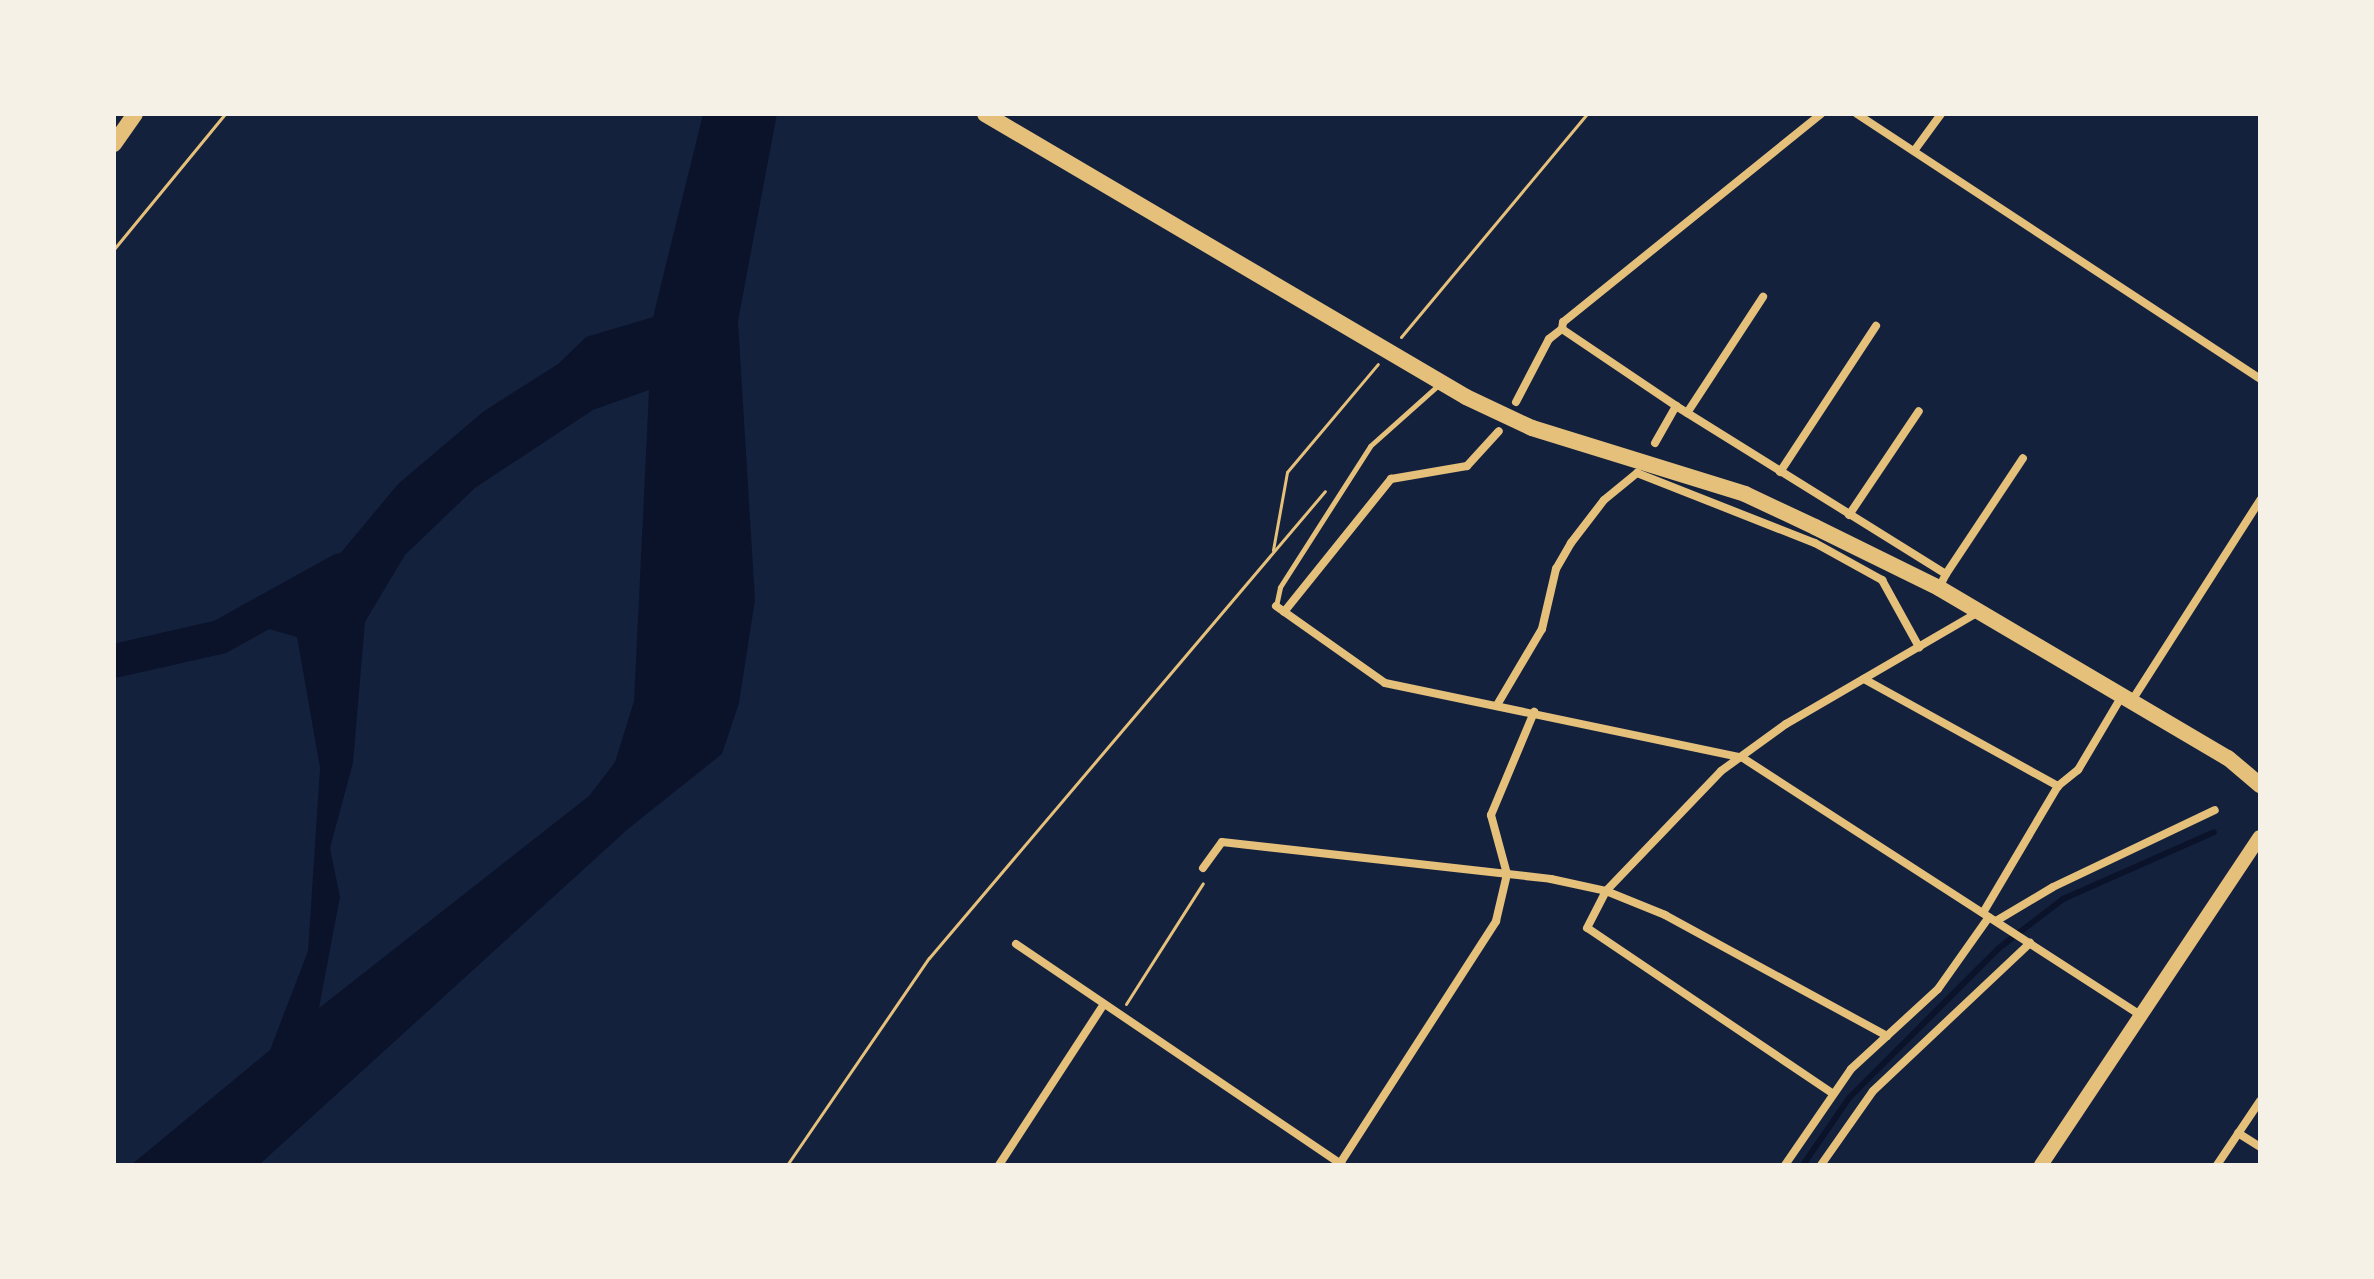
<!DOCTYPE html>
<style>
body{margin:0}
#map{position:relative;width:2374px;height:1279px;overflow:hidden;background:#14213d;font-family:"Sofia Sans Condensed",sans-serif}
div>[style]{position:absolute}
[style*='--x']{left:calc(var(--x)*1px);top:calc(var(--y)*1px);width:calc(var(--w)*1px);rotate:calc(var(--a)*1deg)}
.water>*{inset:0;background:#0b132b}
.stream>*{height:6px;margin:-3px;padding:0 3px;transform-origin:3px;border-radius:3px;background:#0b132b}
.river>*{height:34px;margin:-17px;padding:0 17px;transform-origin:17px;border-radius:17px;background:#0b132b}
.path>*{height:3px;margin:-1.5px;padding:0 1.5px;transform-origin:1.5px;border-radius:1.5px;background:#e5c07b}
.service>*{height:5px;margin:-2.5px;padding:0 2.5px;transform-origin:2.5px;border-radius:2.5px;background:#e5c07b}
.minor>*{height:8px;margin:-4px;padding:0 4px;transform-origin:4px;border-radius:4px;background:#e5c07b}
.secondary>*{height:14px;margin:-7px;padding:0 7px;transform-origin:7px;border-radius:7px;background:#e5c07b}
.primary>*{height:16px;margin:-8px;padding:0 8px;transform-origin:8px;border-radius:8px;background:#e5c07b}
span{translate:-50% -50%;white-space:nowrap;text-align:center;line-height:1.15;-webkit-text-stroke:8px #f6f1e7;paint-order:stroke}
.frame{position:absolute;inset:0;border:116px solid #f6f1e7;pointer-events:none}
</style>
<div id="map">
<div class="water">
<div style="clip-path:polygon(evenodd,703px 114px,777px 114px,738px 321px,755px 600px,739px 703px,722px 754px,628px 829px,259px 1165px,131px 1165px,270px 1050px,308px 951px,320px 768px,297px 637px,248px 623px,308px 592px,398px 484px,484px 411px,558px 364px,586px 337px,653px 317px,703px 114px,649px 390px,634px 701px,615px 762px,589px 796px,319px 1008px,340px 897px,330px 848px,353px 763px,365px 622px,405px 555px,475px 488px,593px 410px,649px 390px)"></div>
</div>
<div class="stream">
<div style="--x:1803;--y:1165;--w:81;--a:-55.5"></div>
<div style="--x:1849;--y:1098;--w:212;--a:-45"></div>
<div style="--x:1999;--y:948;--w:81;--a:-37.4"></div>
<div style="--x:2063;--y:899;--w:165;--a:-23.9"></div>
</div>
<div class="river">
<div style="--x:114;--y:661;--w:109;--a:-12.8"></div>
<div style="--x:220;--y:637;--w:138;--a:-29"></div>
</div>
<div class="path">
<div style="--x:114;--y:249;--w:175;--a:-50.6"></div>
<div style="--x:1401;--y:337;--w:290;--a:-50.2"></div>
<div style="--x:1273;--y:550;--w:79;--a:-79.8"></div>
<div style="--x:1287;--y:472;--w:141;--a:-49.9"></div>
<div style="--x:1126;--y:1004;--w:143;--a:-57.5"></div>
<div style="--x:787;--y:1165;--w:251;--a:-55.6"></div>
<div style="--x:929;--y:958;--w:612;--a:-49.7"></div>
</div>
<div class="service">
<div style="--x:1276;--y:606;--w:19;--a:-78"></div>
<div style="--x:1280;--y:587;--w:167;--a:-57.4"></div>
<div style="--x:1370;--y:446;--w:90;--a:-41.8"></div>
</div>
<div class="minor">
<div style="--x:1821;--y:114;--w:331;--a:141.1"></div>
<div style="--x:1563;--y:322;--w:7;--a:98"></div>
<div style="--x:1562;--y:329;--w:138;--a:34"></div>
<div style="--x:1676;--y:406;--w:318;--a:31.9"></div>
<div style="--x:1946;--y:574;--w:16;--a:117"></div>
<div style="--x:1857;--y:114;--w:482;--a:33.3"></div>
<div style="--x:1914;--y:151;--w:46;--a:-53.9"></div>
<div style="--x:1516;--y:402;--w:71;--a:-62.4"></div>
<div style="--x:1549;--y:339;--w:16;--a:-38"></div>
<div style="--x:1687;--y:413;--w:139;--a:-56.8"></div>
<div style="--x:1655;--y:443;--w:43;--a:-60.4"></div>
<div style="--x:1780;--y:472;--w:175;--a:-56.7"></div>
<div style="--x:1849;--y:515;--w:125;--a:-56.1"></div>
<div style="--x:1946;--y:574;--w:139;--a:-56.4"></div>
<div style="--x:1276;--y:606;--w:133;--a:35.2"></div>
<div style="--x:1385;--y:683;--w:366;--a:11.8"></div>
<div style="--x:1743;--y:758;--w:473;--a:32.9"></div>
<div style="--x:1284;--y:612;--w:171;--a:-51.2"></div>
<div style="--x:1391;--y:479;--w:77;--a:-9.7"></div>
<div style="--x:1467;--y:466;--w:47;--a:-47.6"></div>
<div style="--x:1864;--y:679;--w:222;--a:28.9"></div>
<div style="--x:2058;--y:786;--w:147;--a:120.6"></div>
<div style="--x:2131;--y:702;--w:240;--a:-57.4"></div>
<div style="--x:1497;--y:705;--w:88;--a:-59.4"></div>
<div style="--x:1542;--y:629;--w:62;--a:-76.9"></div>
<div style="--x:1556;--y:569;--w:30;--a:-60"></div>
<div style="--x:1571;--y:543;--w:54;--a:-52.5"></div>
<div style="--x:1604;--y:500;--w:43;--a:-39.3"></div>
<div style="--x:1637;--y:473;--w:191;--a:21.5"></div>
<div style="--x:1815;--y:543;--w:77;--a:28.9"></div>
<div style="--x:1882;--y:580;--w:77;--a:61.1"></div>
<div style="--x:2058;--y:786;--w:26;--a:-39"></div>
<div style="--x:2078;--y:770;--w:86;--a:-59.3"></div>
<div style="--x:1203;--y:868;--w:32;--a:-54"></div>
<div style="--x:1222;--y:842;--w:331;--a:6.4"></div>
<div style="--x:1551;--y:879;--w:56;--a:12.3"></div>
<div style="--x:1606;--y:891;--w:64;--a:22.1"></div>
<div style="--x:1665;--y:915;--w:253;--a:28.6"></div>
<div style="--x:1996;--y:921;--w:66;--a:-30.8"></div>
<div style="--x:2053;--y:887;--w:179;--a:-25.4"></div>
<div style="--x:1016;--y:944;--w:394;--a:34.1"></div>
<div style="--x:1832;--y:1093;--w:295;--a:-146"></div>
<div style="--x:1587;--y:928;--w:42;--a:-62.8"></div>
<div style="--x:1606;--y:891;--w:166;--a:-46.2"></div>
<div style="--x:1721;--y:771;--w:80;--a:-35.9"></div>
<div style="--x:1786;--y:724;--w:221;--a:-30.2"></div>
<div style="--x:2238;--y:1133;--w:26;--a:32"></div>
<div style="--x:999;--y:1165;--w:192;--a:-56.9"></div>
<div style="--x:1339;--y:1165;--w:290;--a:-57.2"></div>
<div style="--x:1496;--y:921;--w:48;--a:-76.8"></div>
<div style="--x:1507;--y:874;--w:61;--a:-105.2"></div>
<div style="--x:1491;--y:815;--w:112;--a:-67.3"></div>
<div style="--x:1785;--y:1165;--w:116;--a:-55.5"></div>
<div style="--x:1851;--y:1069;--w:118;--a:-42.6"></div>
<div style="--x:1938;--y:989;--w:88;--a:-54.7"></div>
<div style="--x:1821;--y:1165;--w:90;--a:-54.9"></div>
<div style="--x:1873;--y:1091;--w:216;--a:-43.3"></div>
<div style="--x:2217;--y:1165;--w:77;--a:-56.1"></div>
</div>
<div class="secondary">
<div style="--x:2041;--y:1165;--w:394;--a:-56.3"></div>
</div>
<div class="primary">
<div style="--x:985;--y:114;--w:558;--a:30.47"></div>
<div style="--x:1466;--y:397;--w:73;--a:25.2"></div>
<div style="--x:1532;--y:428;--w:223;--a:17.2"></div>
<div style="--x:1745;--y:494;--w:77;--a:25.2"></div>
<div style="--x:1815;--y:527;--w:138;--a:26.2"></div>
<div style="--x:1939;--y:588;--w:335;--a:30.5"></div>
<div style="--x:2228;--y:758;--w:42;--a:40.2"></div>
<div style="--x:114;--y:144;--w:37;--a:-55"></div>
</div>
<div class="frame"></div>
</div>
